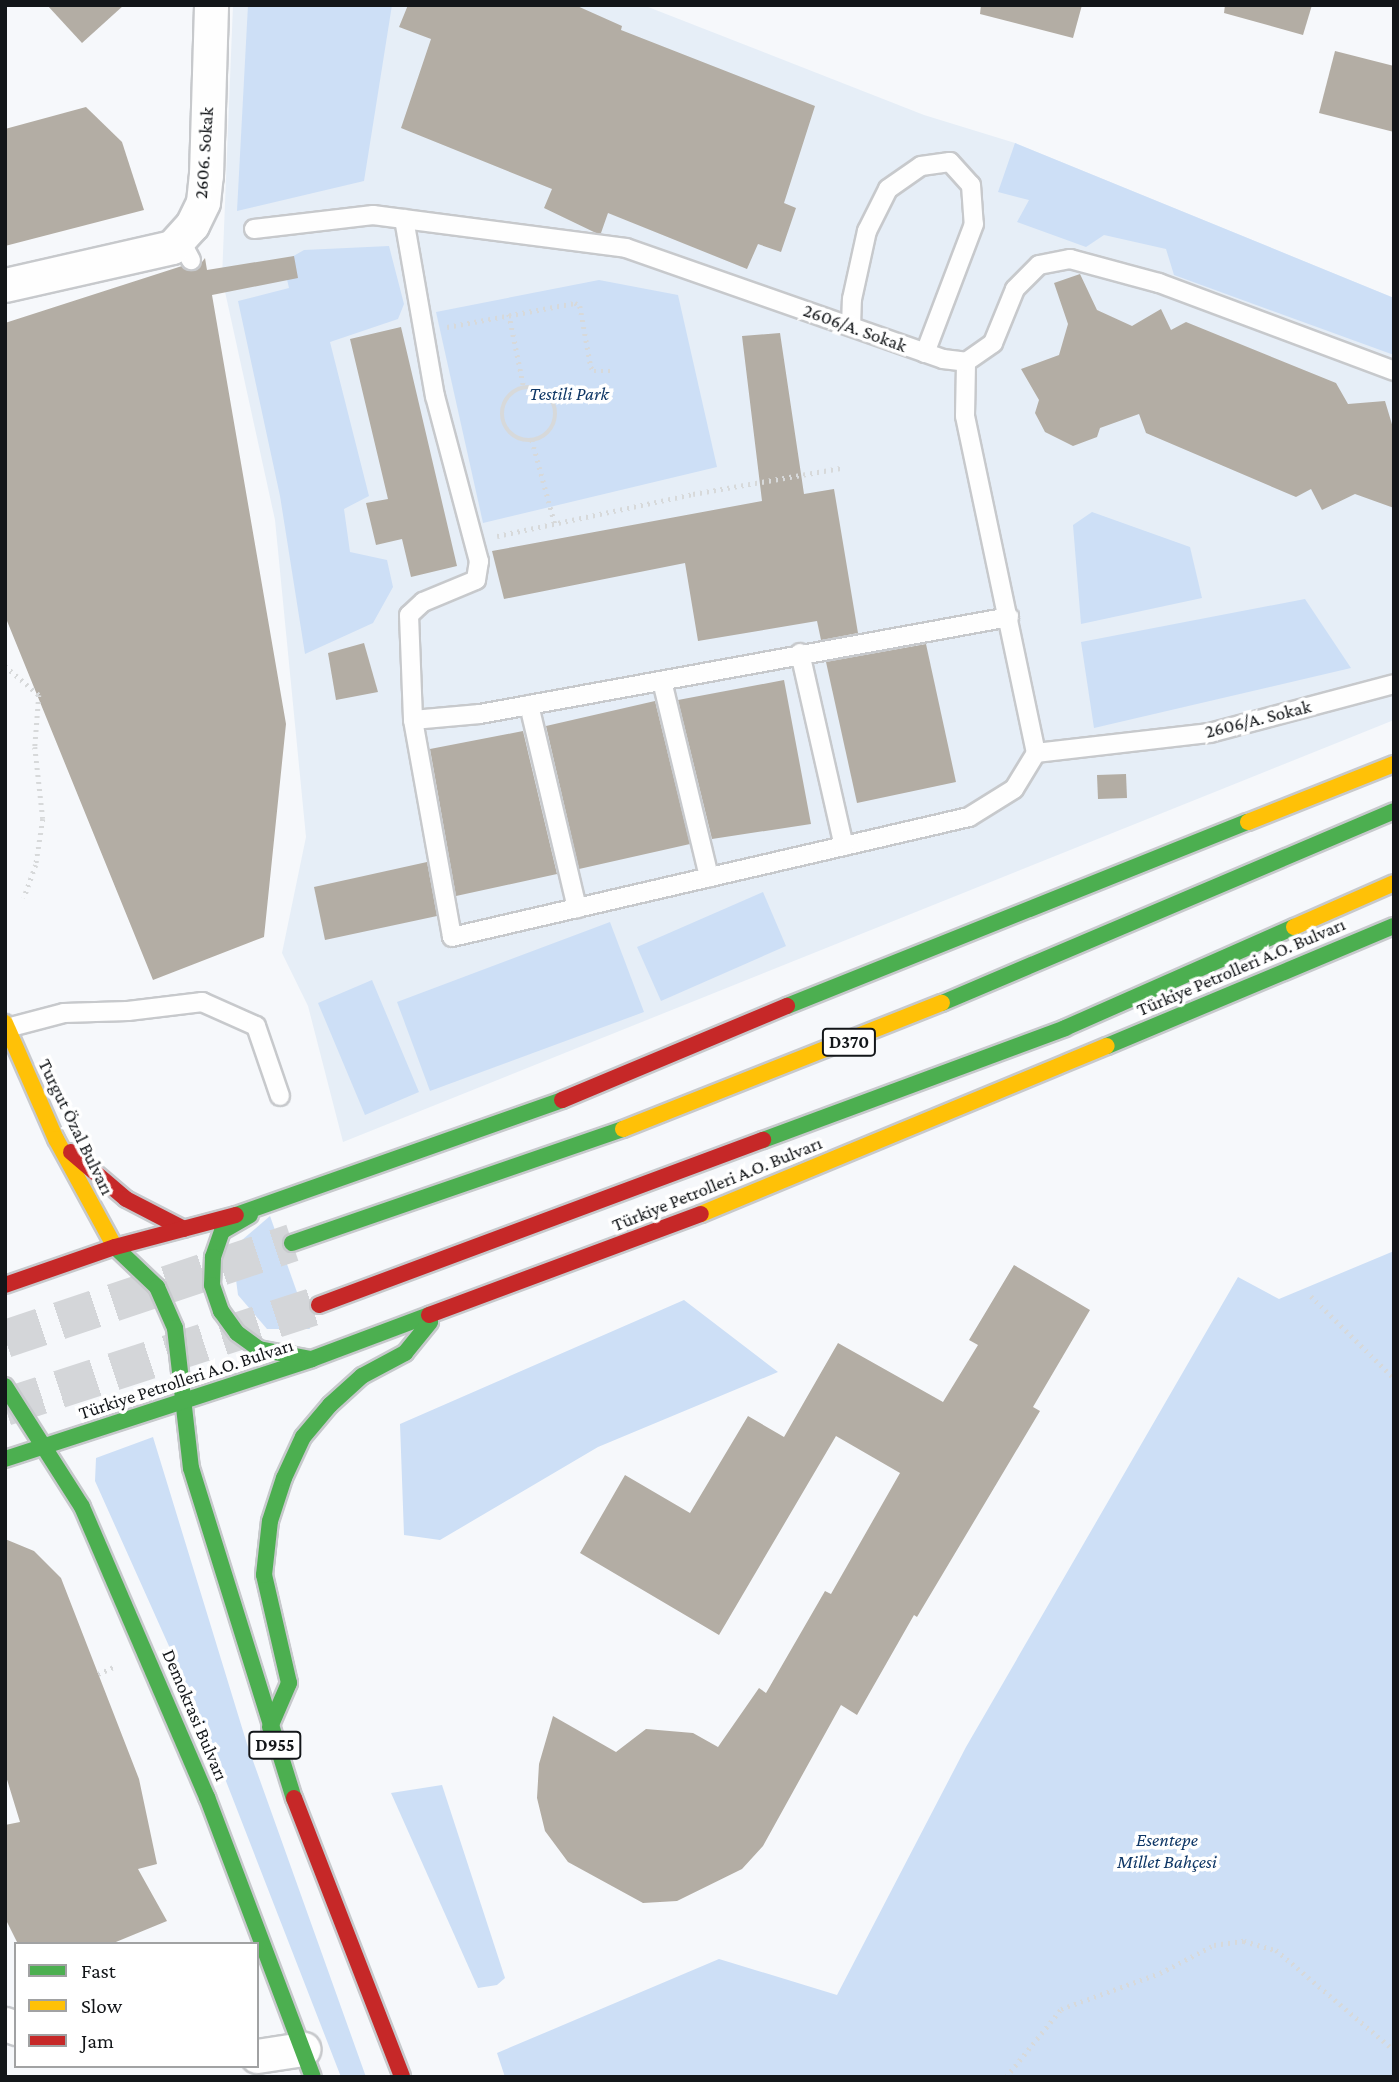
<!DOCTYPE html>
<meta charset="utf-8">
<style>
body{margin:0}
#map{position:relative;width:1399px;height:2082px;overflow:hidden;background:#f6f8fb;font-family:"Crimson Pro",serif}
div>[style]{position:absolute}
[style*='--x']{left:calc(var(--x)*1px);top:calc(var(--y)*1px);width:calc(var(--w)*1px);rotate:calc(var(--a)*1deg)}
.built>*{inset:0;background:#e6eef7}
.green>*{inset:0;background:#cddff6}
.building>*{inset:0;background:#b3ada4}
.highway-tunnel>*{height:38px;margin-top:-19px;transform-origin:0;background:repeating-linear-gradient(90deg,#d4d6d9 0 38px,transparent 0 57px)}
.path>*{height:4.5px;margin-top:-2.25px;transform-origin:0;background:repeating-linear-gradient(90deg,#d7d9da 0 2px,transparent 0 7px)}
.path>.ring{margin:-2.25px;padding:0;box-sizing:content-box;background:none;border:4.5px solid #d7d9da;border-radius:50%}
.roads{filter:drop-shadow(2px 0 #c7c9cc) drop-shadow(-2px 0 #c7c9cc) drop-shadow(0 2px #c7c9cc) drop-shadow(0 -2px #c7c9cc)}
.lane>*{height:18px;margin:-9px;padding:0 9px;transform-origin:9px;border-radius:9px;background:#fefefe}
.street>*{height:33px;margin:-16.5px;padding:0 16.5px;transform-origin:16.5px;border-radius:16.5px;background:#fefefe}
.fast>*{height:16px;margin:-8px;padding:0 8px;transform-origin:8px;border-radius:8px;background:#4caf50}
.slow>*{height:16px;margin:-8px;padding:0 8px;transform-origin:8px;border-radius:8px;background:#ffc107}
.jam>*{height:16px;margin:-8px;padding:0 8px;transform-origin:8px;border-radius:8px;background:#c62828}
span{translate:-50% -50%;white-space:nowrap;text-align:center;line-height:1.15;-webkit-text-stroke:7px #fff;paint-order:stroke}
.shield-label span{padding:2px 5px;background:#fff;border:2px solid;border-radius:5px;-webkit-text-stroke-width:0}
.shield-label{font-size:18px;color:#131619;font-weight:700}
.street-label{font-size:19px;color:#131619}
.park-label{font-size:19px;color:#0f3766;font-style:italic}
.frame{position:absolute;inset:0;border:7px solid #131619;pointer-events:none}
.legend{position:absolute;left:14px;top:1942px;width:245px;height:126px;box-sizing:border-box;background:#fff;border:2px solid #a1a2a3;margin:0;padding:9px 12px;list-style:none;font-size:21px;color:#131619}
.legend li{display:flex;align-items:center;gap:14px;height:35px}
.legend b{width:35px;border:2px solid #a1a2a3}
</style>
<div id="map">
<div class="built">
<div style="clip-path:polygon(233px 5px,643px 5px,924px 115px,1015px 143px,1394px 298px,1394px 720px,343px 1142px,308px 1006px,282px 953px,306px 837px,275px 520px,222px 278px)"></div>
</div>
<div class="green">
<div style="clip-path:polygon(248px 5px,392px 5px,364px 181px,237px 211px)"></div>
<div style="clip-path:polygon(1015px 143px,1394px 298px,1394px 355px,1174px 275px,1166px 249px,1104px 235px,1086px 247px,1017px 222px,1029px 200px,998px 192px)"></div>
<div style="clip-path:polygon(389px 246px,404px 304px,398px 319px,330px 342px,369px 496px,344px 509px,350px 552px,387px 560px,393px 587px,373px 623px,305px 654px,280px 496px,238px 301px,289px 288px,283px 262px,304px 250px)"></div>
<div style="clip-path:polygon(599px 280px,678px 295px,717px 467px,483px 523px,436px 312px)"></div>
<div style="clip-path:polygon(1092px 512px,1190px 547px,1202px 598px,1081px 624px,1073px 525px)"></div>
<div style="clip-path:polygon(1305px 599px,1351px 668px,1094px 728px,1081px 642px)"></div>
<div style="clip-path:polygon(763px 892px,786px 946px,661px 1001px,637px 947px)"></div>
<div style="clip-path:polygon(610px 922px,644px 1012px,430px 1091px,397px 1002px)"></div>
<div style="clip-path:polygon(372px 980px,419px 1092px,365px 1115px,318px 1003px)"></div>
<div style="clip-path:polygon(270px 1216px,310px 1329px,267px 1329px,238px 1295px,235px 1272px,242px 1240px)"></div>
<div style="clip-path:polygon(1394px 1251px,1394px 2077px,505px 2077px,497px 2053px,719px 1959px,837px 1995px,966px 1747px,1238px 1277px,1279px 1299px)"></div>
<div style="clip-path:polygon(684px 1300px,778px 1372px,598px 1447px,440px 1540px,404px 1535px,400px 1424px)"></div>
<div style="clip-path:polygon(153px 1437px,247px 1744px,366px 2077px,341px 2077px,203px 1722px,95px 1481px,96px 1458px)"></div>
<div style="clip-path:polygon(442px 1785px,505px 1978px,497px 1985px,478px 1988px,391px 1793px)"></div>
</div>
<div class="building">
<div style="clip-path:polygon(47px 5px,124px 5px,82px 43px)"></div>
<div style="clip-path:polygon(408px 5px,575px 5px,622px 26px,621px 30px,815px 106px,784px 203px,796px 208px,781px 252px,758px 244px,747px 269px,608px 213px,601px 233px,596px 233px,544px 208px,552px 189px,401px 128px,431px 39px,399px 27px)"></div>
<div style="clip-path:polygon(981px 5px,1082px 5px,1073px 38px,980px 14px)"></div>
<div style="clip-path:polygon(1225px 5px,1312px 5px,1303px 35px,1224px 13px)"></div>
<div style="clip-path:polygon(1335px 51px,1394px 66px,1394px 132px,1319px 113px)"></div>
<div style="clip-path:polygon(86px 107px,122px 142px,144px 210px,5px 246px,5px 129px)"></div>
<div style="clip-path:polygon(294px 256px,298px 278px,212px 295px,286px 724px,264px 937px,153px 980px,5px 616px,5px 323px,182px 266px,196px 270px,205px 258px,207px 270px)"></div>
<div style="clip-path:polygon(1080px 274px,1097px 310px,1132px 326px,1161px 309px,1171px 330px,1186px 322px,1336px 383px,1348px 404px,1385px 401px,1394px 431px,1394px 508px,1355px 494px,1322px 510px,1311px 489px,1296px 497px,1146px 433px,1139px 414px,1100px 428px,1097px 437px,1073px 446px,1045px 432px,1035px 413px,1039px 400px,1021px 369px,1059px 355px,1068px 324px,1054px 283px)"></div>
<div style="clip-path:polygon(401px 327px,457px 566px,411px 577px,402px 539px,376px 545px,366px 503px,388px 499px,350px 339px)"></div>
<div style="clip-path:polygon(780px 333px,804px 494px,834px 489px,858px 633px,821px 640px,817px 621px,698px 641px,685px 563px,504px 599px,492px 551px,762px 501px,742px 336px)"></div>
<div style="clip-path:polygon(364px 643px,378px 692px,336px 700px,328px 653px)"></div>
<div style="clip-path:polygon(926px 644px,956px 782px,857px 803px,826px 662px)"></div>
<div style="clip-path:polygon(784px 680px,811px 824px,712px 839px,678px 700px)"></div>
<div style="clip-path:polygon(655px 701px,690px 844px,579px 869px,546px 726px)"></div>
<div style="clip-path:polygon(523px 731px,557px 874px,456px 896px,430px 749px)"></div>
<div style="clip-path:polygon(1126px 774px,1127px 798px,1098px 799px,1097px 775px)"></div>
<div style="clip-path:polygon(427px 862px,437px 916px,325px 940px,314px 887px)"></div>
<div style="clip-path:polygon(1014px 1265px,1090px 1310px,1033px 1407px,1040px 1411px,917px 1617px,914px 1615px,857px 1715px,841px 1705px,763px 1846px,742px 1869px,677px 1901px,643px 1903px,568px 1862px,545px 1831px,537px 1798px,539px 1764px,553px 1716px,616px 1752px,646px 1729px,693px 1733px,718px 1747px,759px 1688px,766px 1693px,825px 1591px,831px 1594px,900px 1473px,836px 1436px,719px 1635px,580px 1553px,625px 1475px,690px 1513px,748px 1416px,784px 1437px,838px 1343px,943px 1402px,978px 1345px,969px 1340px)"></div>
<div style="clip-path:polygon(5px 1539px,34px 1551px,61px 1578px,139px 1779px,157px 1864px,138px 1869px,167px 1921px,111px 1944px,18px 1944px,5px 1918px,5px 1825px,20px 1822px,5px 1773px)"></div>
</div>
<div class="highway-tunnel">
<div style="--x:5;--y:1339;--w:303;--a:-18.5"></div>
<div style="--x:5;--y:1407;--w:330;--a:-18"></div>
</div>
<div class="path">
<div style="--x:509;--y:314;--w:76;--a:78.5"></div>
<div style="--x:447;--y:327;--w:130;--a:-10.6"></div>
<div style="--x:575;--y:303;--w:6;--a:31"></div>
<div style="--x:580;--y:306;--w:62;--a:79.8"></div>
<div style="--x:591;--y:367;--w:5;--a:53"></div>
<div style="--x:594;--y:371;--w:16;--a:0"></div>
<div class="ring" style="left:502px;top:387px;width:49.5px;height:49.5px"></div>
<div style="--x:532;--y:440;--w:87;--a:74.7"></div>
<div style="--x:497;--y:536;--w:200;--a:-12.1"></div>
<div style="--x:693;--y:494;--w:150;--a:-10"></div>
<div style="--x:5;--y:666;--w:45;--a:40.5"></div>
<div style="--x:39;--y:695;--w:52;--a:94.4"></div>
<div style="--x:35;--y:747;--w:72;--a:83.7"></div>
<div style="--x:43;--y:819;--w:47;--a:98.7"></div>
<div style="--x:36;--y:865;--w:35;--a:110"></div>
<div style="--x:1311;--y:1296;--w:117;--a:44.7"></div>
<div style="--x:98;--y:1674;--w:17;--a:-24"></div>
<div style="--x:1006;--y:2077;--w:87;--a:-51"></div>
<div style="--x:1061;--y:2009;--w:105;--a:-20"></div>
<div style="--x:1160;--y:1973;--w:61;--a:-27.4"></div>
<div style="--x:1214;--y:1945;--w:30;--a:-8"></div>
<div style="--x:1244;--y:1941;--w:33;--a:16"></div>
<div style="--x:1276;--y:1950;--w:155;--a:40.3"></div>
</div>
<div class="roads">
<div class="lane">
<div style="--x:404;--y:219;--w:180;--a:80.1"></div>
<div style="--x:435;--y:396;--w:171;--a:75.1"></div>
<div style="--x:479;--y:561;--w:19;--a:99"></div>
<div style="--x:476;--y:580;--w:57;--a:157.5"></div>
<div style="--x:423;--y:602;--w:19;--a:137"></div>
<div style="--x:409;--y:615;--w:105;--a:87.8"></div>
<div style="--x:413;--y:720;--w:220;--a:79.8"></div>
<div style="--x:452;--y:937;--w:531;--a:-13.07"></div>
<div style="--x:969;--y:817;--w:53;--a:-31.9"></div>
<div style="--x:1014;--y:789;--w:42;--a:-58.6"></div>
<div style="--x:1036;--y:753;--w:344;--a:-101.9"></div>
<div style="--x:965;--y:416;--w:54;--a:-88.9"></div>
<div style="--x:254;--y:229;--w:120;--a:-6.7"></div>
<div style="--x:373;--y:215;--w:255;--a:7.4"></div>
<div style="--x:626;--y:248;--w:336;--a:19.3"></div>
<div style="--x:943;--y:359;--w:23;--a:7"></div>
<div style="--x:966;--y:362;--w:33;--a:-35"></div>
<div style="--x:993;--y:343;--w:58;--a:-67.8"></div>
<div style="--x:1015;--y:289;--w:34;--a:-45"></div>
<div style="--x:1039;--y:265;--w:32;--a:-11"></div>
<div style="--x:1070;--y:259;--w:92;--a:15.1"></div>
<div style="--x:1159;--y:283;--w:251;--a:20.5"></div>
<div style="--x:172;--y:247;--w:12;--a:0"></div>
<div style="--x:184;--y:247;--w:15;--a:62"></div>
<div style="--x:851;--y:326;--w:27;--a:-88"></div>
<div style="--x:852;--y:299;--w:70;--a:-77.6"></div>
<div style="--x:867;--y:231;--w:47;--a:-63.4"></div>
<div style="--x:888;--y:189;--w:40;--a:-34.9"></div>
<div style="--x:921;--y:166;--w:29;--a:-8"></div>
<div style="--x:950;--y:162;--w:31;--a:48"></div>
<div style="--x:971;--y:185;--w:39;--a:86"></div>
<div style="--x:974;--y:224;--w:138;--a:110.8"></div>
<div style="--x:800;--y:653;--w:198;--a:77.2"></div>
<div style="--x:662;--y:681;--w:202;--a:76.5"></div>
<div style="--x:529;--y:705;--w:209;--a:76.7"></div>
<div style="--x:413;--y:720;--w:67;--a:-5.1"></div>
<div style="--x:480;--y:714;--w:538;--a:-10.39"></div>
<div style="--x:1036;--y:753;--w:175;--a:-6.6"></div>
<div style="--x:1210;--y:733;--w:190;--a:-14.9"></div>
<div style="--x:7;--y:1028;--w:59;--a:-14.7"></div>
<div style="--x:64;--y:1013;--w:64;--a:-1.8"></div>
<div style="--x:128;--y:1011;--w:75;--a:-6.9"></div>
<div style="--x:202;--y:1002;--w:59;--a:24"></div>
<div style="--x:256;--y:1026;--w:74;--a:71.1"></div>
</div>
<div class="street">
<div style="--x:5;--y:285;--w:171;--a:-12.8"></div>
<div style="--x:172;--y:247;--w:30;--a:-48"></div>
<div style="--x:192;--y:225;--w:25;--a:-64"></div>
<div style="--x:203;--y:202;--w:27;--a:-84"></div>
<div style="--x:206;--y:175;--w:170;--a:-88.3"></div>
<div style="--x:5;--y:2024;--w:12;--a:20"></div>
<div style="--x:257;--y:2056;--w:47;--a:-8.7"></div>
</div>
<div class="fast">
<div style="--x:942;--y:1003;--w:491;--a:-23"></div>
<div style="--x:787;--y:1006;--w:496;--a:-21.8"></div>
<div style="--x:1107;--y:1046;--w:311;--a:-22.7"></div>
<div style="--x:763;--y:1140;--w:322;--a:-20.3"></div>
<div style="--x:1065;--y:1028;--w:250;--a:-23.8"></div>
<div style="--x:236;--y:1215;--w:346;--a:-19.4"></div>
<div style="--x:250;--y:1215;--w:32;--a:150"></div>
<div style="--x:222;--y:1231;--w:28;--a:109"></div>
<div style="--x:213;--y:1257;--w:28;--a:92"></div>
<div style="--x:212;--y:1285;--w:28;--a:71"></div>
<div style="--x:221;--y:1311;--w:27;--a:54"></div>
<div style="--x:237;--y:1333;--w:27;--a:36"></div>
<div style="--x:259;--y:1349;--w:53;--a:10.9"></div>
<div style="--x:292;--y:1243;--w:350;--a:-19"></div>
<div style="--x:115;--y:1247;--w:58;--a:43.6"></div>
<div style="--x:157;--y:1287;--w:45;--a:66.3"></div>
<div style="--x:175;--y:1328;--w:141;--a:83.5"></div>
<div style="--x:191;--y:1468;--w:346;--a:72.7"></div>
<div style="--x:5;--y:1386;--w:143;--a:57.5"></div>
<div style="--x:82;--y:1507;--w:316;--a:66.7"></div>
<div style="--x:207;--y:1797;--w:299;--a:69.3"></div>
<div style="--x:5;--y:1459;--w:323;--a:-18"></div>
<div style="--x:312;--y:1359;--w:125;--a:-20.6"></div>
<div style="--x:270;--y:1727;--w:48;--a:-66.6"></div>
<div style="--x:289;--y:1683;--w:111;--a:-103"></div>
<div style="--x:264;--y:1575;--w:54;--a:-83.7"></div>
<div style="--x:270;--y:1521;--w:45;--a:-72"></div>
<div style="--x:284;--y:1478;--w:45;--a:-65.1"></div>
<div style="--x:303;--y:1437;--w:42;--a:-49.8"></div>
<div style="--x:330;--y:1405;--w:43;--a:-42.2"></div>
<div style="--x:362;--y:1376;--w:49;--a:-28.1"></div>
<div style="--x:405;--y:1353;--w:40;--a:-51"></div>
</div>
<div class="slow">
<div style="--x:1248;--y:822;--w:157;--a:-21.7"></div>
<div style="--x:1294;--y:927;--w:109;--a:-23.7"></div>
<div style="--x:5;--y:1023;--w:127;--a:66.3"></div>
<div style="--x:56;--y:1139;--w:123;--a:61.4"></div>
<div style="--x:623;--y:1129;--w:343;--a:-21.6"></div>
<div style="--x:701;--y:1214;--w:439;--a:-22.5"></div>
</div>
<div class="jam">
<div style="--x:562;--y:1100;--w:244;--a:-22.7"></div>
<div style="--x:71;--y:1152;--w:72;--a:40.5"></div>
<div style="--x:126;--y:1199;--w:65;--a:27.3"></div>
<div style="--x:5;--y:1285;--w:116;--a:-19.1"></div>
<div style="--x:115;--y:1247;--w:125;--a:-14.8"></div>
<div style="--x:319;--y:1305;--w:474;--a:-20.4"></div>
<div style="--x:429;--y:1315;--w:290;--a:-20.4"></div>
<div style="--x:294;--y:1798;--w:299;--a:68.8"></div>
</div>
</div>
<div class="shield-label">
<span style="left:849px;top:1042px">D370</span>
<span style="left:275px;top:1745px">D955</span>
</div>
<div class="street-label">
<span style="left:204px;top:153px;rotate:-86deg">2606. Sokak</span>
<span style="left:855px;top:328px;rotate:20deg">2606/A. Sokak</span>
<span style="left:1258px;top:719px;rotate:-14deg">2606/A. Sokak</span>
<span style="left:1241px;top:967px;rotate:-23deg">Türkiye Petrolleri A.O. Bulvarı</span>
<span style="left:76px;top:1127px;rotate:64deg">Turgut Özal Bulvarı</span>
<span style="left:717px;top:1184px;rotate:-22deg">Türkiye Petrolleri A.O. Bulvarı</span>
<span style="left:186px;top:1379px;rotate:-18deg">Türkiye Petrolleri A.O. Bulvarı</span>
<span style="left:195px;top:1715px;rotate:67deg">Demokrasi Bulvarı</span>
</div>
<div class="park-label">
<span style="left:569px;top:394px">Testili Park</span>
<span style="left:1167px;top:1851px">Esentepe<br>Millet Bahçesi</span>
</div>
<div class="frame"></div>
<ul class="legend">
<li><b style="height:9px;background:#4caf50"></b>Fast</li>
<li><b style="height:9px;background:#ffc107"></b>Slow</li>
<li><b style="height:9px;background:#c62828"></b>Jam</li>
</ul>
</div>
